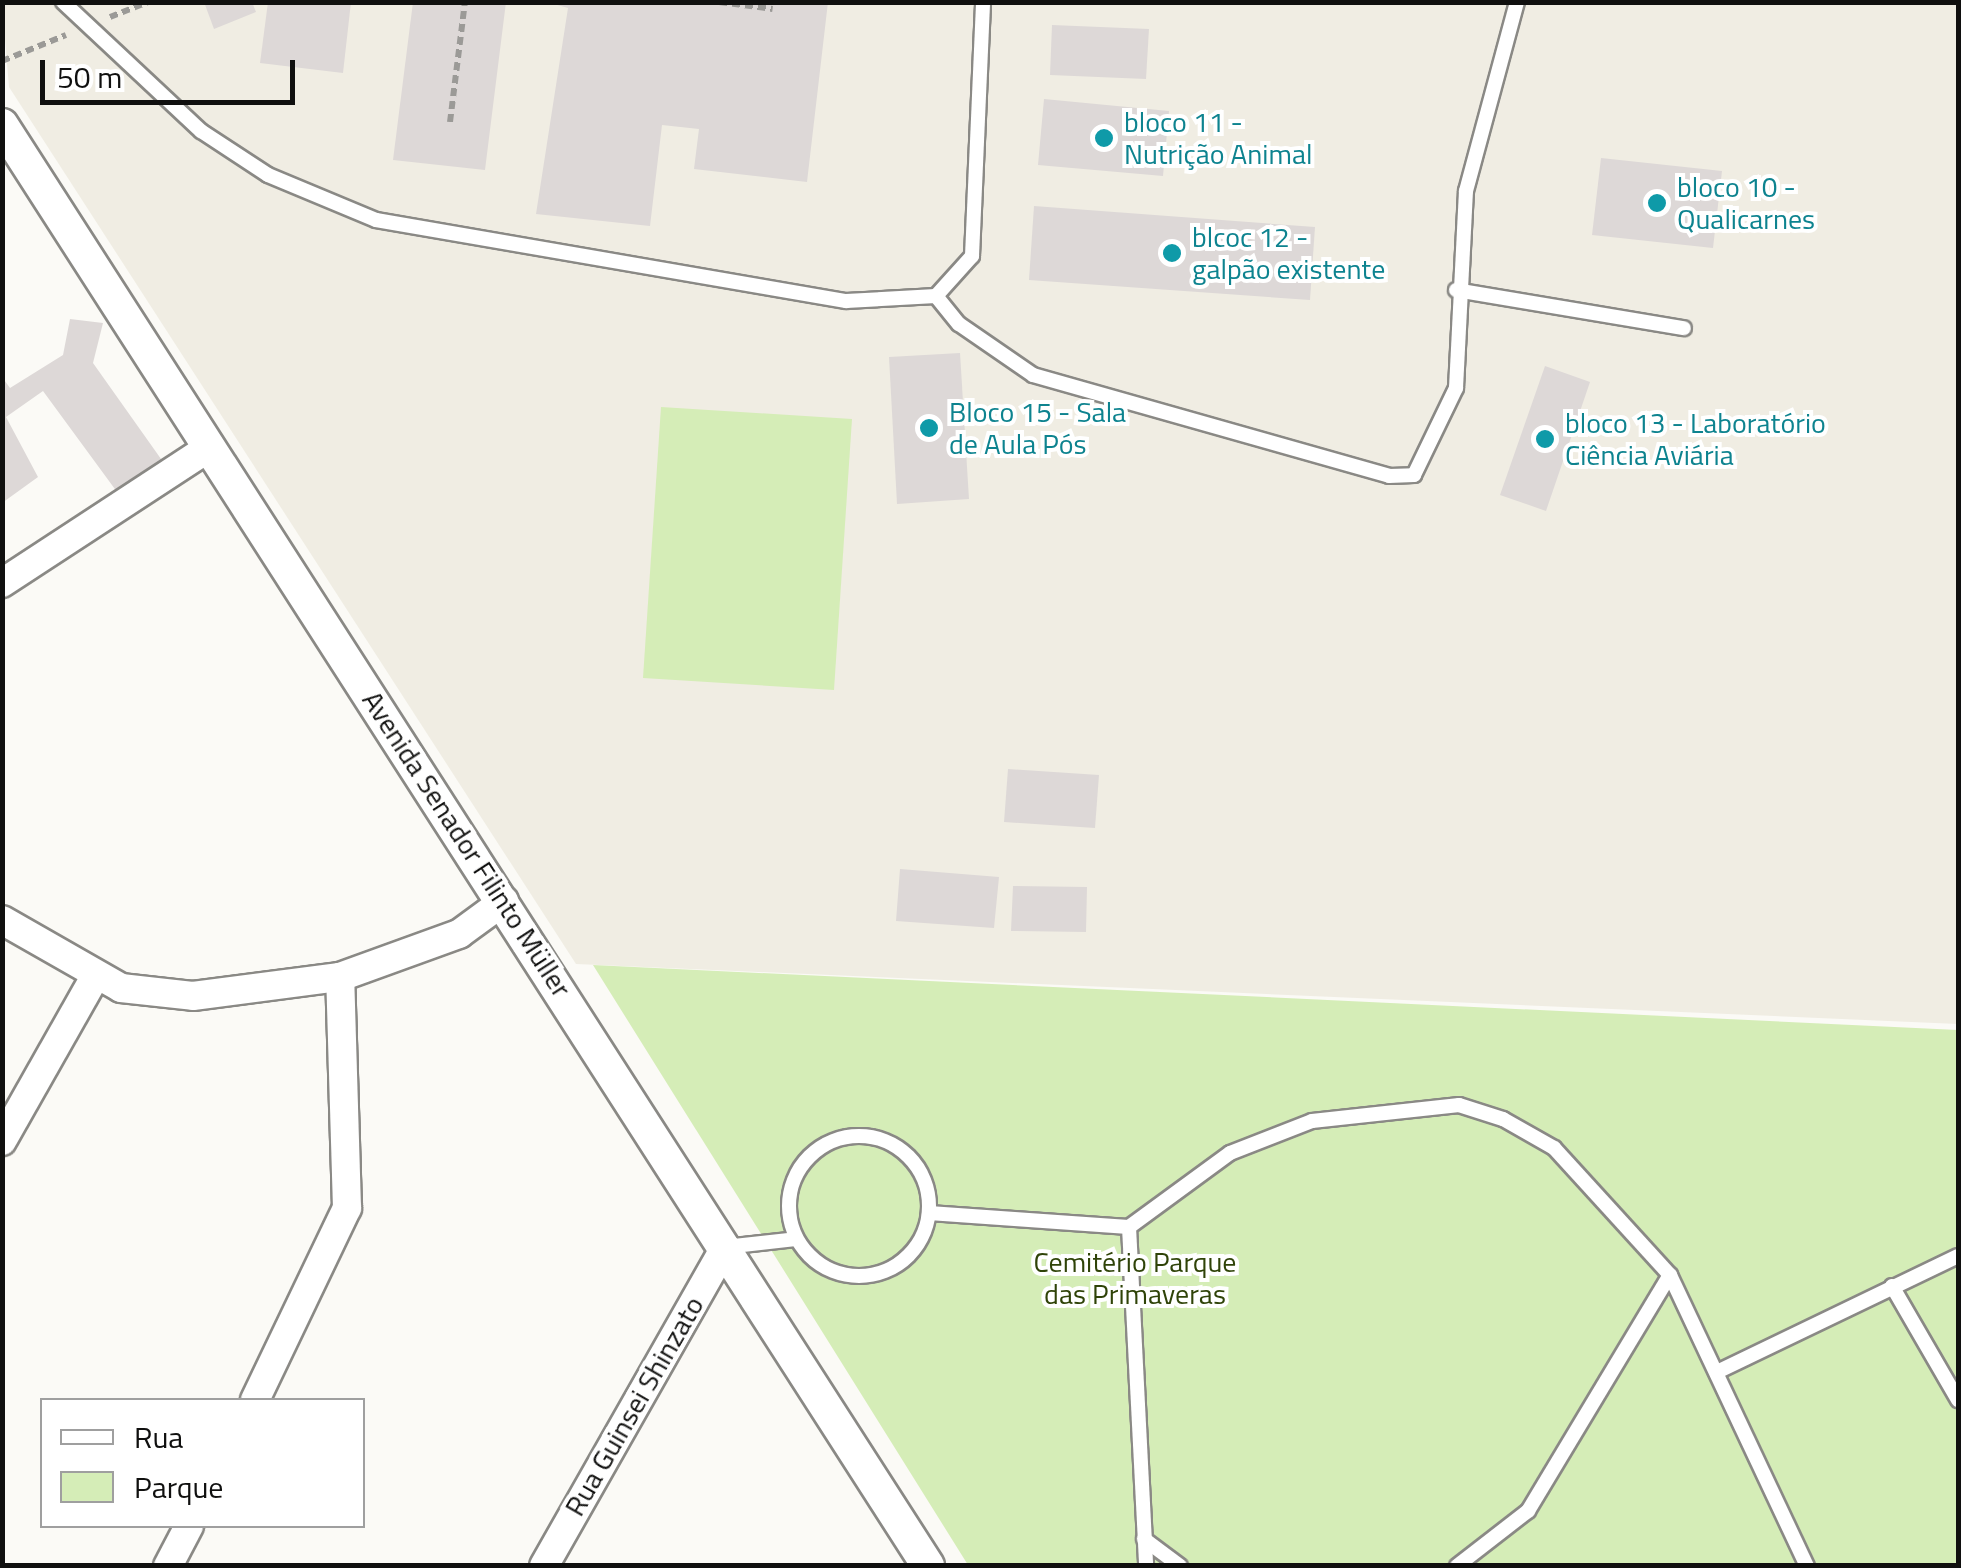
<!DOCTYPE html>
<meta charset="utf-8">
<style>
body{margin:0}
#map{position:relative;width:1961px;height:1568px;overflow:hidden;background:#fbfaf6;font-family:"Titillium Web",sans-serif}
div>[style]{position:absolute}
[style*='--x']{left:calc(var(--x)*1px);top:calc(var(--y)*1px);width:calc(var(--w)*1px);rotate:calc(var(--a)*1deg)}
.built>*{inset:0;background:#f0ede3}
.green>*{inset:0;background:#d5edb7}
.building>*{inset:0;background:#ddd8d7}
.path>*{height:6px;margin-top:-3px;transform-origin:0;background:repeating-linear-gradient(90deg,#9b9a97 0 8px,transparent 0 13px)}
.roads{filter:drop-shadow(2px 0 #8a8985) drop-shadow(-2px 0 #8a8985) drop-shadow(0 2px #8a8985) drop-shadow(0 -2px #8a8985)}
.service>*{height:14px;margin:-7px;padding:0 7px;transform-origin:7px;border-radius:7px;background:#fff}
.service>.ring{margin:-7px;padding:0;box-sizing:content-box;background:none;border:14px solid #fff;border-radius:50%}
.minor>*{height:28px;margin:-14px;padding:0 14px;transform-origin:14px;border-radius:14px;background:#fff}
.tertiary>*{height:32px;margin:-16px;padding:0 16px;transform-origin:16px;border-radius:16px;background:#fff}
.dots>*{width:28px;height:28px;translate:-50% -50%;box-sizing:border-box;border:5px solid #fff;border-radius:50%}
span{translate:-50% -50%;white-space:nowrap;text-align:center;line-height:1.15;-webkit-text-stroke:8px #fff;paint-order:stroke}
.culture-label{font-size:28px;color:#0d838f}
.left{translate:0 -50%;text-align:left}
.street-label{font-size:28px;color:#10100f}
.park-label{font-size:28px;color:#2f4308}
.frame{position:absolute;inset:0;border:5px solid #10100f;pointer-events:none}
.legend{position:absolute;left:40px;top:1398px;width:325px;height:130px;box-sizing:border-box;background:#fff;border:2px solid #9f9f9f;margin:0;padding:12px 18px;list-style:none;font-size:30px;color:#10100f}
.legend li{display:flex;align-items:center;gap:20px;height:50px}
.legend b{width:50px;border:2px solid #9f9f9f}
.scale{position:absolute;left:40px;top:60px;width:255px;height:45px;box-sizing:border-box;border:5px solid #10100f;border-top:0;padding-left:12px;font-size:30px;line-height:35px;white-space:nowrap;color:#10100f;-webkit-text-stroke:8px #fff;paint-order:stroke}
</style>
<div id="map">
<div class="built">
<div style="clip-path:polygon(2px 3px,1958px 3px,1958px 1024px,576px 964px,9px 87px)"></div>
</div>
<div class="green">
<div style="clip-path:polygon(661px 407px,852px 419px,834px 690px,643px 678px)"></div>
<div style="clip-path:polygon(593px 965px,1958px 1030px,1958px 1565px,968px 1565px)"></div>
</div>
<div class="building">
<div style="clip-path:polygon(204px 2px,252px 2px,256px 12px,214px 29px)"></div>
<div style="clip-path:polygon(268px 2px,351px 2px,343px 73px,260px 63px)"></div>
<div style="clip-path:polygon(413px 2px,506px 2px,485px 170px,393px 160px)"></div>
<div style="clip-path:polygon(547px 2px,828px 2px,807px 182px,694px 169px,699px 129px,662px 125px,650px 226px,536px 214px,568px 8px)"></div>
<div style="clip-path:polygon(1052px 25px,1149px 29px,1146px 79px,1050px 75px)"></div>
<div style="clip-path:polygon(1044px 99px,1169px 111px,1163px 176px,1038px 165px)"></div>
<div style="clip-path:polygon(1601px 158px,1722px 171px,1713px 248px,1592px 235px)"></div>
<div style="clip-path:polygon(1034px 206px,1315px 227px,1310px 300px,1029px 280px)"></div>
<div style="clip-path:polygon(70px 319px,103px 323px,93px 363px,166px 466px,120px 496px,43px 391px,6px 417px,38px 477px,2px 503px,2px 377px,10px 388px,63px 355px)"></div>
<div style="clip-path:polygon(960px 353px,969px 499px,897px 504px,889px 357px)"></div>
<div style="clip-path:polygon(1545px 366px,1590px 382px,1546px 511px,1500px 495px)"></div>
<div style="clip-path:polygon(1008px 769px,1099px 775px,1095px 828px,1004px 822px)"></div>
<div style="clip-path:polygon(900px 869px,999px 877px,994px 928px,896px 921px)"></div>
<div style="clip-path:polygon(1013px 886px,1087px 887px,1086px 932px,1011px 931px)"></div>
</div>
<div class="path">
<div style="--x:719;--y:2;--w:54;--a:7.4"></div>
<div style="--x:110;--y:17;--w:41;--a:-21.5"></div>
<div style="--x:2;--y:61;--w:69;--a:-22.1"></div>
<div style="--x:450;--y:122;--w:121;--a:-82.9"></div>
</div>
<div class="roads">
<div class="service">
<div style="--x:63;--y:2;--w:189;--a:43.1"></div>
<div style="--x:201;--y:131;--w:80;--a:33.3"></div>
<div style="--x:268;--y:175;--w:117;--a:22.6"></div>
<div style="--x:376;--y:220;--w:477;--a:9.8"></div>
<div style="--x:846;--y:301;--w:90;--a:-3.2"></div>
<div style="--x:936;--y:296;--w:54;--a:-48"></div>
<div style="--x:972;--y:256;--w:254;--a:-87.5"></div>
<div style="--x:1456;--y:290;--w:231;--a:9.5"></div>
<div style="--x:936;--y:296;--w:36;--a:51"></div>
<div style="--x:959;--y:324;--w:90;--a:34.6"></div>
<div style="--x:1033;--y:375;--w:370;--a:15.8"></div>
<div style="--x:1389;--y:476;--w:25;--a:-2"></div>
<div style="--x:1414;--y:475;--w:97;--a:-64.2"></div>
<div style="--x:1456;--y:388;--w:197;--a:-87.1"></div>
<div style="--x:1466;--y:191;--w:196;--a:-74.9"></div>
<div class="ring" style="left:789px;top:1136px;width:126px;height:126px"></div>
<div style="--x:929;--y:1213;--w:200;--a:4"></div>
<div style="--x:1129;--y:1227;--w:339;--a:87.1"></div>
<div style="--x:1129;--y:1227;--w:125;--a:-36.2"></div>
<div style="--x:1230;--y:1153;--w:88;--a:-21.3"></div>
<div style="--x:1312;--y:1121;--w:148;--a:-6.2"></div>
<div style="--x:1459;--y:1105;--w:46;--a:17.7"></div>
<div style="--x:1503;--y:1119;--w:59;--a:29.6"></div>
<div style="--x:1554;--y:1148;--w:172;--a:47.6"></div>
<div style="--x:1670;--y:1275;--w:322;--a:64.8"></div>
<div style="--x:725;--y:1247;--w:71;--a:-6.4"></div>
<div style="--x:1892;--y:1286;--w:132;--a:59.9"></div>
<div style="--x:1719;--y:1371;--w:265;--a:-25.7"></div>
<div style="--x:1144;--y:1539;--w:45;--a:36.9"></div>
<div style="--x:1457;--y:1566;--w:90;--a:-37.8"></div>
<div style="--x:1528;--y:1511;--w:275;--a:-59"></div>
</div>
<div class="minor">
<div style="--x:2;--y:583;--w:249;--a:-33.2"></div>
<div style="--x:2;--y:920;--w:137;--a:29.7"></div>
<div style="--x:121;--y:988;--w:72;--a:6.3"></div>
<div style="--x:193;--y:996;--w:148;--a:-7.4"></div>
<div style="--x:340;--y:977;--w:127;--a:-19.9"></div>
<div style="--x:459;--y:934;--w:56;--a:-36.3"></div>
<div style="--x:2;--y:1141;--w:191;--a:-60.5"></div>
<div style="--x:255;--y:1400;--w:213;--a:-64.4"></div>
<div style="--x:347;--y:1208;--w:231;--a:-91.7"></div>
<div style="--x:168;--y:1566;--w:45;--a:-62.3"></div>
<div style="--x:544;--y:1566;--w:367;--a:-60.4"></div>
</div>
<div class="tertiary">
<div style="--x:2;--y:125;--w:1713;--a:57.27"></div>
</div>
</div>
<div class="dots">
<div style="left:1104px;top:138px;background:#0f9aa8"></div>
<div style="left:1657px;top:203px;background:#0f9aa8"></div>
<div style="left:1172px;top:253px;background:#0f9aa8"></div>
<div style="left:929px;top:428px;background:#0f9aa8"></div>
<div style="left:1545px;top:439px;background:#0f9aa8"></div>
</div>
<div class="culture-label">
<span class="left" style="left:1124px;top:138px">bloco 11 -<br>Nutrição Animal</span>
<span class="left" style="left:1677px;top:203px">bloco 10 -<br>Qualicarnes</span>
<span class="left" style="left:1192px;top:253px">blcoc 12 -<br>galpão existente</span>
<span class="left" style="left:949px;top:428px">Bloco 15 - Sala<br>de Aula Pós</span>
<span class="left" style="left:1565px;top:439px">bloco 13 - Laboratório<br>Ciência Aviária</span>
</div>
<div class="street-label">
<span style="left:467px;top:844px;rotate:57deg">Avenida Senador Filinto Müller</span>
<span style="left:634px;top:1406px;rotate:-60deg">Rua Guinsei Shinzato</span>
</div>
<div class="park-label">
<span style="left:1135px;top:1278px">Cemitério Parque<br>das Primaveras</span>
</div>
<div class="frame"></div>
<ul class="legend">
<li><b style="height:12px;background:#fff"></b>Rua</li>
<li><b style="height:28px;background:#d5edb7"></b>Parque</li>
</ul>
<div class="scale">50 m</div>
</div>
